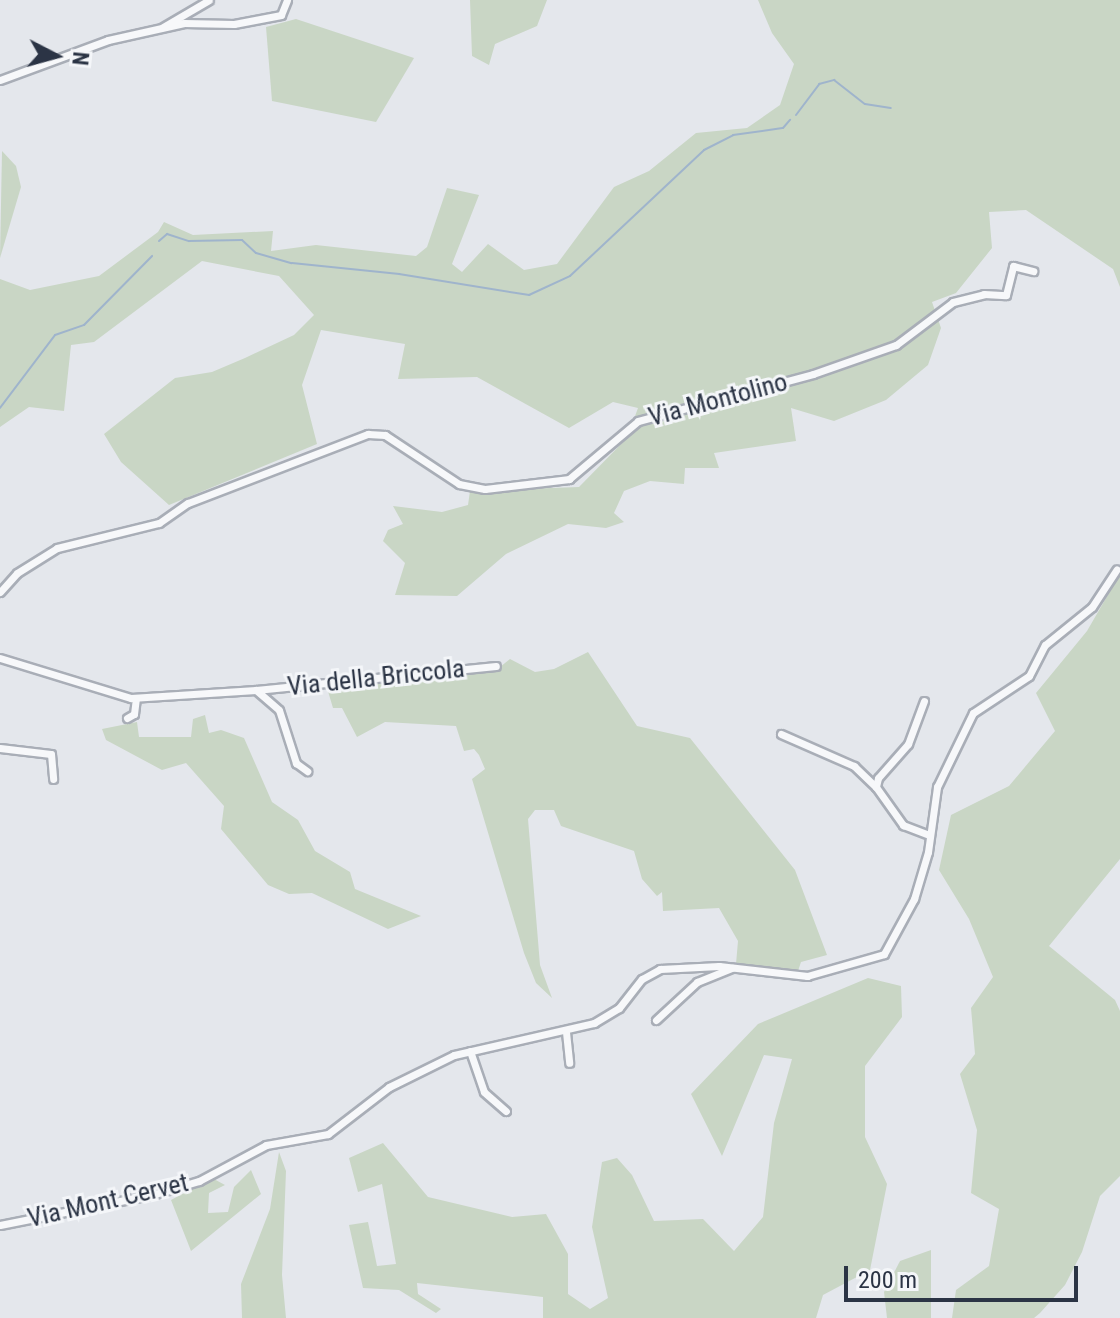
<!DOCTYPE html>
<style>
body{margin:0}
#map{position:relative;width:1120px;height:1318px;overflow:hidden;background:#e4e7ec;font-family:"Roboto Condensed",sans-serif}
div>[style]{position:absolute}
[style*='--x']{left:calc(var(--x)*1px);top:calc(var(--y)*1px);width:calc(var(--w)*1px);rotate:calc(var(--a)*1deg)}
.green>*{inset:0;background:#c9d6c5}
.stream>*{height:2px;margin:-1px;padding:0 1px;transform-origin:1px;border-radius:1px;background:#9fb4cc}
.roads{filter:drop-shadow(2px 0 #a9aeb7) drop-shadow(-2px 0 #a9aeb7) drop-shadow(0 2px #a9aeb7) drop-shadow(0 -2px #a9aeb7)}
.street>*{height:7px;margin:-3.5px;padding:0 3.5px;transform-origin:3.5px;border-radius:3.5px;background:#f7f8fa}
span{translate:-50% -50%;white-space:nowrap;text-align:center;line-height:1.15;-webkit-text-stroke:6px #f4f6f9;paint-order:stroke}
.street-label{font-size:26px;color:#2b3445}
.north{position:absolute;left:16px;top:16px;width:80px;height:80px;-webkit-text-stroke:6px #f4f6f9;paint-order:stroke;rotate:96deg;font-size:22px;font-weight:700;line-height:32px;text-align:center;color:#2b3445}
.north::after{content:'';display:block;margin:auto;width:28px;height:36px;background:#2b3445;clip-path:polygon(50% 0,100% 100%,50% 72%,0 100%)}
.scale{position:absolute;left:844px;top:1266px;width:234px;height:36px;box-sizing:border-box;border:4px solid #2b3445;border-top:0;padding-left:10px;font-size:24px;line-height:28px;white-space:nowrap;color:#2b3445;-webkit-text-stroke:6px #f4f6f9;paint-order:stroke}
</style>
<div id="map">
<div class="green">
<div style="clip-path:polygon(470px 0,547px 0,537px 26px,495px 44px,489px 65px,472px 56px)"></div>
<div style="clip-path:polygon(758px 0,1120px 0,1120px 287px,1113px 269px,1026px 210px,989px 212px,992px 248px,956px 293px,932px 302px,941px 328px,928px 365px,886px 400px,834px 421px,791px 408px,796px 441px,714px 453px,719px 468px,685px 468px,684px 484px,650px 481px,624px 491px,614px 513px,624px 522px,606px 528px,568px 524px,506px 554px,457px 596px,395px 595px,405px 563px,383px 541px,388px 530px,403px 524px,393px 506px,442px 512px,468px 505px,470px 491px,579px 487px,627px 438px,638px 408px,613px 402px,569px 428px,477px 377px,398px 379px,405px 344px,321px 330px,302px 385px,317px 444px,169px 505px,121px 462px,104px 434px,175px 378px,212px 372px,245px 358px,294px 335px,314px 315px,279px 276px,202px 261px,94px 342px,71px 345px,64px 411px,29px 407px,0 427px,0 279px,30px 290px,99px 276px,158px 232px,164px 222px,193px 235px,273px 231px,271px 251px,316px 245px,416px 256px,427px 247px,447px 188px,479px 195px,452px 264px,462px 272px,488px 244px,524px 270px,557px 264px,614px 187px,649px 171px,696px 133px,747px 128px,780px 105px,794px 64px,772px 33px)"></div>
<div style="clip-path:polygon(296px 19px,414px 58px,376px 122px,272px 101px,266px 27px)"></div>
<div style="clip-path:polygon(2px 151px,16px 166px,21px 187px,0 258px)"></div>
<div style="clip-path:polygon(1120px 574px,1120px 859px,1049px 946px,1115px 1000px,1120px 1011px,1120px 1176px,1100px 1196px,1082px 1252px,1065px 1285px,1040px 1313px,1034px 1318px,952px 1318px,956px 1290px,989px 1266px,999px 1209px,971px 1193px,977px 1130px,960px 1074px,975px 1054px,971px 1008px,993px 977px,969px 919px,939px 870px,951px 815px,1009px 786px,1055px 731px,1036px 693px,1087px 631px)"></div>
<div style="clip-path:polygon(588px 652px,637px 726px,690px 738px,795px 870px,827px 955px,801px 962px,798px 971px,736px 964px,738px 941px,719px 908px,663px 911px,662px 892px,657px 896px,642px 879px,634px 851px,561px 826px,554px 810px,535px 810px,528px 819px,540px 965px,552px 998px,536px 983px,524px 953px,472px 779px,485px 769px,479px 755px,474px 749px,464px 751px,456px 726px,385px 722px,357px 737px,342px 708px,333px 708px,327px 688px,471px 673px,500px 667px,510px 659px,535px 672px,554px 669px)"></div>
<div style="clip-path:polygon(205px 715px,209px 733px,221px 730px,244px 738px,272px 802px,298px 820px,315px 851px,350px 872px,355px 889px,421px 916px,388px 929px,312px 893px,289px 894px,268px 885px,221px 829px,224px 806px,186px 763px,162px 770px,106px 740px,102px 729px,137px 722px,139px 737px,191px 737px,193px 719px)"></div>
<div style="clip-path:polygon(868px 978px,901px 986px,902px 1017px,865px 1066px,865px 1137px,887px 1184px,870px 1270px,823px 1295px,816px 1318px,543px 1318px,543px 1297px,417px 1283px,418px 1294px,441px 1309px,436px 1313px,399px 1290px,363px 1288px,349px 1225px,368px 1222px,377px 1266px,396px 1264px,382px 1184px,358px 1192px,349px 1158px,383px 1143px,428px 1197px,512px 1217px,546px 1214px,568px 1254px,568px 1294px,590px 1309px,608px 1298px,592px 1227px,602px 1162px,617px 1158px,632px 1175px,654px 1221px,703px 1219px,734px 1251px,763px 1217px,774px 1123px,792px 1059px,764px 1055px,722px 1156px,691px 1094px,758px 1024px)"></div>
<div style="clip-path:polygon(279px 1152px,286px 1171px,282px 1275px,286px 1318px,242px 1318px,241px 1284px,270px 1209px)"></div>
<div style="clip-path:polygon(251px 1170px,261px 1194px,191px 1251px,171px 1200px,212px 1178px,225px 1185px,209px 1193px,208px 1213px,228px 1212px,234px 1187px)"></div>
<div style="clip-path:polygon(931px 1250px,931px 1318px,887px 1318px,884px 1292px,900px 1261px)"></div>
</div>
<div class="stream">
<div style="--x:796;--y:115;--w:39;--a:-53"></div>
<div style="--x:819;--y:84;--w:16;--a:-15"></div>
<div style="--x:834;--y:80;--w:39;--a:38"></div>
<div style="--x:865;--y:104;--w:26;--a:9"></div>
<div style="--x:159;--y:241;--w:11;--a:-41"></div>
<div style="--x:167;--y:234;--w:23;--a:18"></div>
<div style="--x:189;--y:241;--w:53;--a:-1.1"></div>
<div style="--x:242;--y:240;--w:19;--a:43"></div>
<div style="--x:256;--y:253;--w:37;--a:16"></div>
<div style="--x:292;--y:263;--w:108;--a:5.9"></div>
<div style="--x:399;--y:274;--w:132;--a:9.2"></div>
<div style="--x:529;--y:295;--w:45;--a:-24.9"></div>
<div style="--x:570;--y:276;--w:184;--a:-43.2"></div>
<div style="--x:704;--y:150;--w:33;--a:-27"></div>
<div style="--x:733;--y:135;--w:50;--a:-8"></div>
<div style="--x:783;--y:128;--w:11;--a:-49"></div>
<div style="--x:0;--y:408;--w:91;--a:-53"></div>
<div style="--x:55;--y:335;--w:31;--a:-19"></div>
<div style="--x:84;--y:325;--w:97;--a:-45.4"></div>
</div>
<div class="roads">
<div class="street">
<div style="--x:163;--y:27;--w:53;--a:-30.4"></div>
<div style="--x:0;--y:80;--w:115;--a:-20.3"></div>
<div style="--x:108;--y:40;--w:78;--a:-12.6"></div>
<div style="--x:184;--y:23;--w:50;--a:1.1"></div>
<div style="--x:234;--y:24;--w:48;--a:-10.8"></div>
<div style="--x:281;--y:15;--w:16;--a:-68"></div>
<div style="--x:0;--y:592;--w:25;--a:-48"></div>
<div style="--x:17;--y:573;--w:47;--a:-32"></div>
<div style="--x:57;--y:548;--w:105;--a:-13.8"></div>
<div style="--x:159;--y:523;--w:35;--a:-35"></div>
<div style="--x:188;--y:503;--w:193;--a:-21"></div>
<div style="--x:368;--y:434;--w:17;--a:3"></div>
<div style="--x:385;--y:435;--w:89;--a:33.5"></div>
<div style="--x:459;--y:484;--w:26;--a:11"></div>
<div style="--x:485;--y:489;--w:85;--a:-6.8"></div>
<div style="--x:569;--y:479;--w:90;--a:-40"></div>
<div style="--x:638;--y:421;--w:181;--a:-15"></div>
<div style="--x:813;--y:374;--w:88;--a:-19.3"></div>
<div style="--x:896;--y:345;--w:71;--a:-37"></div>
<div style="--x:953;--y:302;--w:32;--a:-14"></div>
<div style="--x:984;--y:294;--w:22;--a:3"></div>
<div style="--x:1006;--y:295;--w:30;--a:-76"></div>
<div style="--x:1013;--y:266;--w:21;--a:14"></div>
<div style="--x:0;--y:658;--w:137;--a:17"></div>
<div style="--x:131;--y:698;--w:125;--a:-3.7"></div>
<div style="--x:256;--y:690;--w:30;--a:41"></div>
<div style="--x:279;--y:710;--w:56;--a:72.2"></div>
<div style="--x:296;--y:763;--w:14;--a:36"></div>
<div style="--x:256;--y:690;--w:241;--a:-5.7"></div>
<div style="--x:924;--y:701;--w:46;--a:110.4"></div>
<div style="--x:908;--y:744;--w:45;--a:131.4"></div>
<div style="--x:878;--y:778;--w:9;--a:103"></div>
<div style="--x:876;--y:787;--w:47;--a:54.6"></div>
<div style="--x:903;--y:825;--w:28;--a:21"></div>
<div style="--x:127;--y:718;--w:8;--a:-30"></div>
<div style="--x:134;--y:714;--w:16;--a:-83"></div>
<div style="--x:781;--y:734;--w:80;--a:23.7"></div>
<div style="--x:854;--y:766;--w:30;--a:44"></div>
<div style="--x:0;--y:748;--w:51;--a:6.7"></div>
<div style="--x:51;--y:754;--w:25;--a:85"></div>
<div style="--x:656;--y:1020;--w:56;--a:-42.8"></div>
<div style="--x:697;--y:982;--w:38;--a:-22"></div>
<div style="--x:566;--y:1032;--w:31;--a:84"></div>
<div style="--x:470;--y:1051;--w:43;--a:71.1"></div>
<div style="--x:484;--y:1092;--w:29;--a:41"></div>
<div style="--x:0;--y:1225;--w:158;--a:-11.3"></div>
<div style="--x:155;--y:1194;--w:46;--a:-16.5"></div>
<div style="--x:199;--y:1181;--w:76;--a:-28.2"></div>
<div style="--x:266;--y:1145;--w:63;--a:-10.1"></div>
<div style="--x:328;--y:1134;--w:77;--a:-37.6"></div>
<div style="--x:389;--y:1087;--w:72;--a:-26.2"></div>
<div style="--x:454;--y:1055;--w:144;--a:-12.9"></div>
<div style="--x:594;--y:1023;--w:29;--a:-31"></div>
<div style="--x:619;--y:1008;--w:37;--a:-52"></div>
<div style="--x:642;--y:979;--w:21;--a:-29"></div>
<div style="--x:660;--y:969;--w:59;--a:-2.9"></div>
<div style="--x:719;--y:966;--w:89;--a:6.5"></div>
<div style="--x:807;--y:976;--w:80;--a:-15.9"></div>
<div style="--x:884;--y:954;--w:63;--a:-61.4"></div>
<div style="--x:914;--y:899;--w:49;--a:-73.4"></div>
<div style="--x:928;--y:852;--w:66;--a:-82.1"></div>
<div style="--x:937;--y:787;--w:82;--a:-64.1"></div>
<div style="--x:973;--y:713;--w:67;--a:-33.5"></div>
<div style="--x:1029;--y:676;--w:35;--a:-63"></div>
<div style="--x:1045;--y:645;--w:60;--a:-39"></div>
<div style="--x:1092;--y:607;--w:45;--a:-56.7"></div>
</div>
</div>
<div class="street-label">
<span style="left:718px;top:400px;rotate:-15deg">Via Montolino</span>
<span style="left:376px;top:678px;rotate:-6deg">Via della Briccola</span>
<span style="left:108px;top:1201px;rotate:-13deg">Via Mont Cervet</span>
</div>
<div class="north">N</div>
<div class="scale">200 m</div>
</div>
